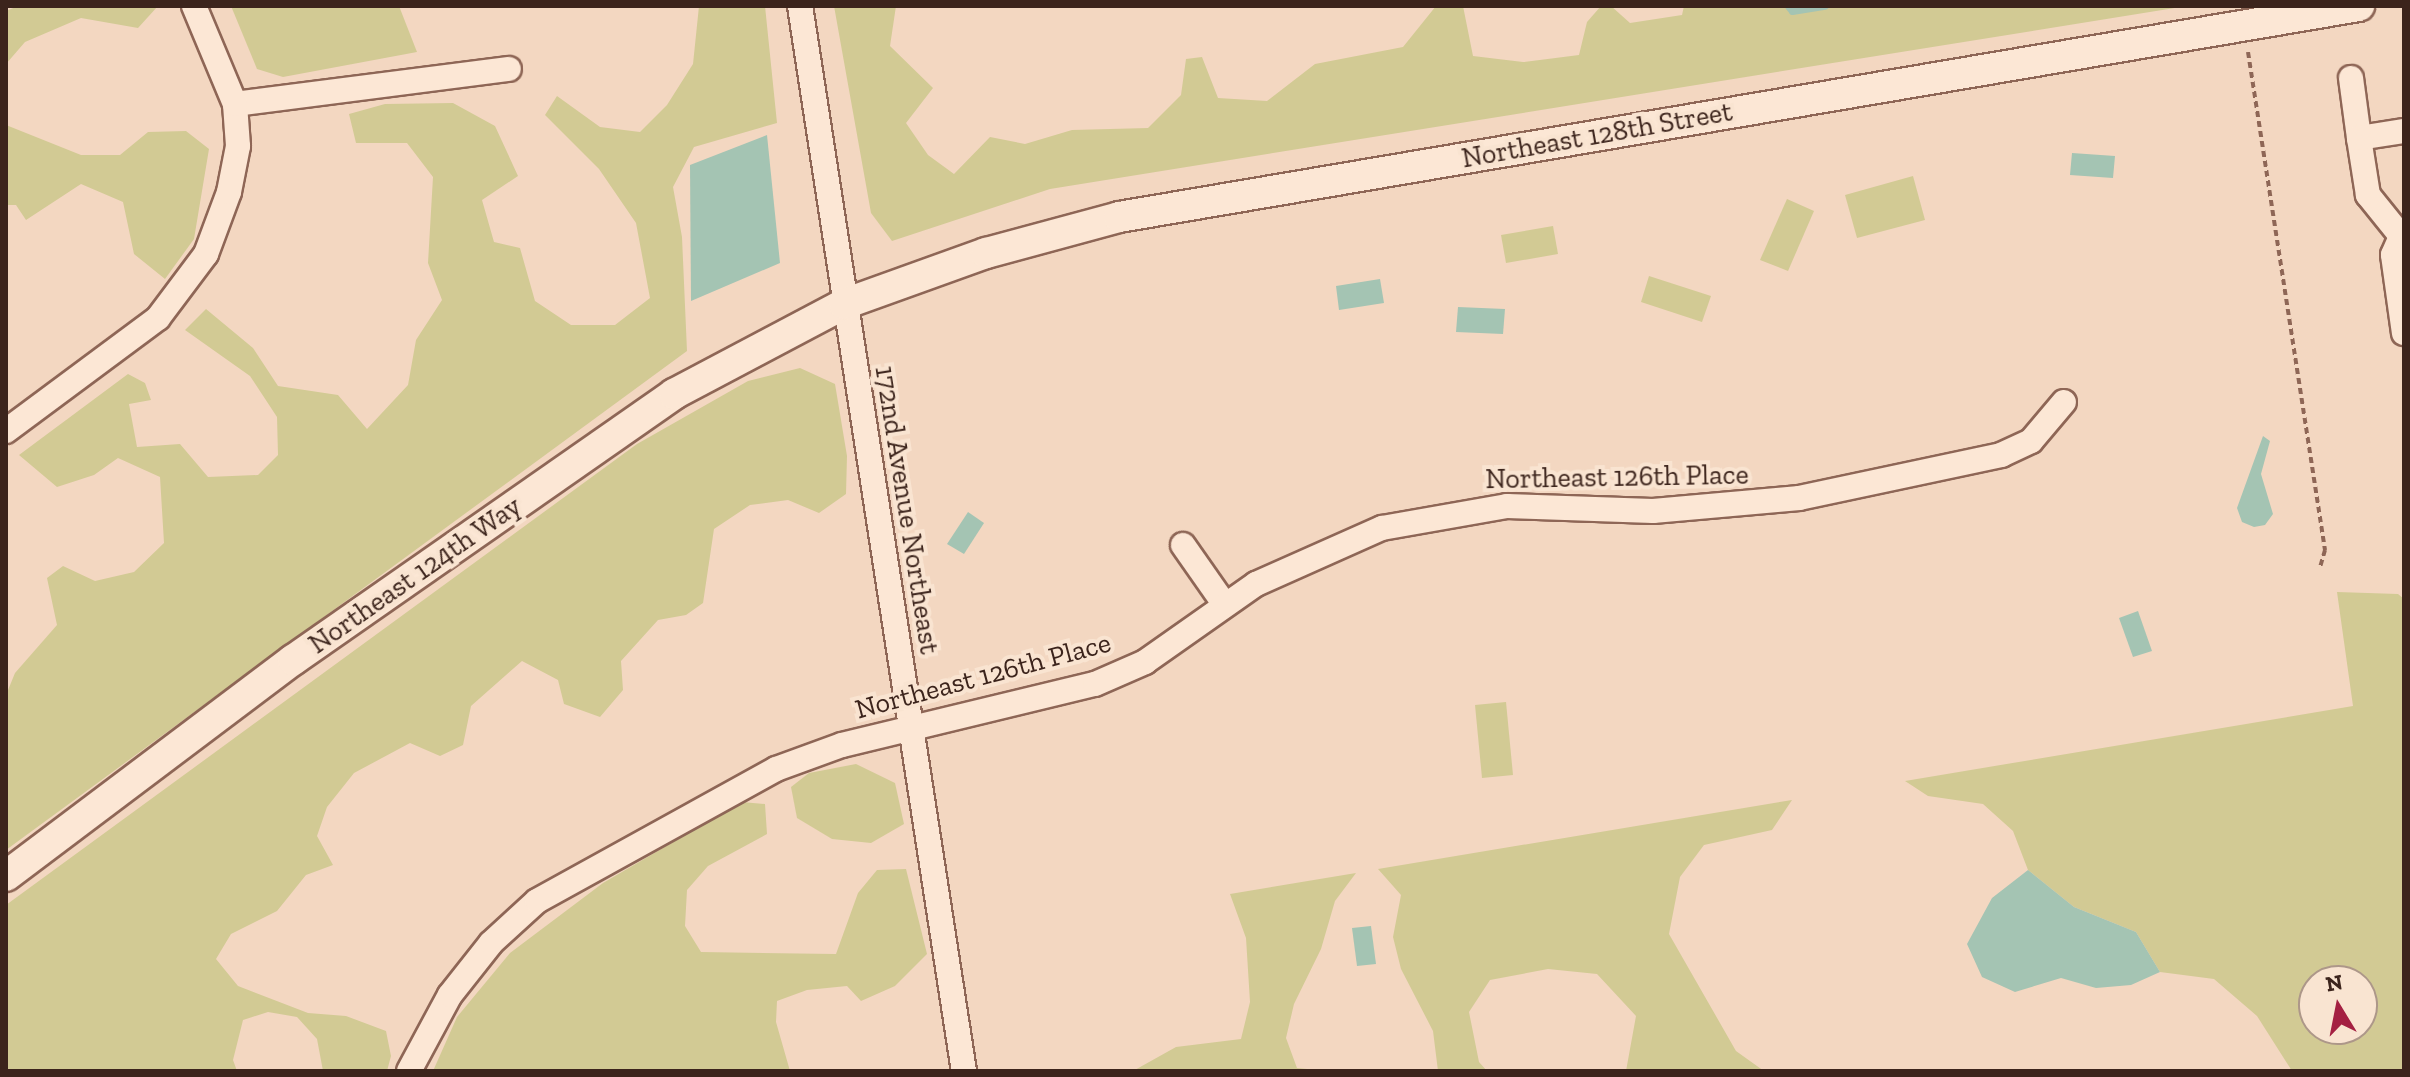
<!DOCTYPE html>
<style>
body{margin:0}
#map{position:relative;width:2410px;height:1077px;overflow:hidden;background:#f3d7c1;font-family:"Zilla Slab",serif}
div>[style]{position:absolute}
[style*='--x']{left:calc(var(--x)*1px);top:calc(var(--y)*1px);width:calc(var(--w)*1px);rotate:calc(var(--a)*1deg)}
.green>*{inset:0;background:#d2ca94}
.water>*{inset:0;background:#a4c4b3}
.stream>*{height:7px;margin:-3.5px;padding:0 3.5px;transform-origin:3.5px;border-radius:3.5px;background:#a4c4b3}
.path>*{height:4px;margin-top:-2px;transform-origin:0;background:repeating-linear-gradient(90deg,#8e6656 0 6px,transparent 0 10px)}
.roads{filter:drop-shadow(2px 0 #8e6656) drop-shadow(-2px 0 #8e6656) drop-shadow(0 2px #8e6656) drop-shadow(0 -2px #8e6656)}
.minor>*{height:24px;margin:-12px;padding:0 12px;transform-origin:12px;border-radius:12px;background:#fce7d5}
.tertiary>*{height:30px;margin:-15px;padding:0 15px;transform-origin:15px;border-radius:15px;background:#fce7d5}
span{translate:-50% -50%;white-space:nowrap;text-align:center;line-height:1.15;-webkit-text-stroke:8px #f9e4d1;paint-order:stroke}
.street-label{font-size:28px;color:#3c241c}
.frame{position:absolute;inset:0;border:8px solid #3c241c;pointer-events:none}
.north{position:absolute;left:2298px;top:965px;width:80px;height:80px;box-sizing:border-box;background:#f9e4d1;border:2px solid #ad9789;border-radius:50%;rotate:350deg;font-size:22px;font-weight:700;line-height:32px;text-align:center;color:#3c241c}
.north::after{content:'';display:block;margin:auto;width:28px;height:36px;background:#a42042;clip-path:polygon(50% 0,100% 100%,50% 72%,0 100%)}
</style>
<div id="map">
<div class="green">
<div style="clip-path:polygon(18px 6px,158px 6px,138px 28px,81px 18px,25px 42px,6px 64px,6px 11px)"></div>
<div style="clip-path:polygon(231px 6px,399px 6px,417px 52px,283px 77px,257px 69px)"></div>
<div style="clip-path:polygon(699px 6px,765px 6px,777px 123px,694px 147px,673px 187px,682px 237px,687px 351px,6px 850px,6px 695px,15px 673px,57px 625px,47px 578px,63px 566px,95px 581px,134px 572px,164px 543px,160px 477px,118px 458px,94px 475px,57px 487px,19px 455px,128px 374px,145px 383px,151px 400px,129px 404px,137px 447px,180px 444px,208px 477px,258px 475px,278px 455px,277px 417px,250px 376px,185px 330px,206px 309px,253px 348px,278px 386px,338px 395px,367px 429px,408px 385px,416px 340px,442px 300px,428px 263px,433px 177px,407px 143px,356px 143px,349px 114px,385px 104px,453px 103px,495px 126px,518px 176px,482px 200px,494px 242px,520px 248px,535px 301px,571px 325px,615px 325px,650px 298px,636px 223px,599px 169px,545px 115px,557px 96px,600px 127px,640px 132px,667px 105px,693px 64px)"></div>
<div style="clip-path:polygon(834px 6px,896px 6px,890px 46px,933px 88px,906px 123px,928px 155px,954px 174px,990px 137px,1025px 144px,1072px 130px,1148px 128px,1181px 95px,1186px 59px,1202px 57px,1218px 98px,1267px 101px,1315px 64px,1403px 47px,1436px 6px,1463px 6px,1473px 56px,1523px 62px,1579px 55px,1587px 22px,1601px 6px,1611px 6px,1630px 23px,1682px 15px,1684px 6px,2187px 6px,1050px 189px,892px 241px,871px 213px)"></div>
<div style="clip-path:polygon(6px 125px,81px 155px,120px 155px,148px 132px,186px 131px,209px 149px,194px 239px,165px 279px,134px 254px,123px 202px,81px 184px,26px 220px,16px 205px,6px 205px)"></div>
<div style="clip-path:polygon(1913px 176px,1925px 220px,1857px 238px,1845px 195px)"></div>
<div style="clip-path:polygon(1787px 199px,1814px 211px,1788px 271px,1760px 260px)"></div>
<div style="clip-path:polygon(1553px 226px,1558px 254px,1506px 263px,1501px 235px)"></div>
<div style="clip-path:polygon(1649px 276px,1711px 296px,1702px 322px,1641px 302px)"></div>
<div style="clip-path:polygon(800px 368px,835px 384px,847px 456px,846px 494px,819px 513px,788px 500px,750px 505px,714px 529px,703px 603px,686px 615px,658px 620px,621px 661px,623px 690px,600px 717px,564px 704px,558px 680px,522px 661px,471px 706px,463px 745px,440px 756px,410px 743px,354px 773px,327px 807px,317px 836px,333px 865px,306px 875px,277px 911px,231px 934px,216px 959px,238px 986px,308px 1013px,346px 1016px,386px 1031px,391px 1056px,387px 1071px,323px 1071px,317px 1039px,297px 1017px,268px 1012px,243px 1020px,233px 1060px,237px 1071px,6px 1071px,6px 905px,637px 444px,748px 381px)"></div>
<div style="clip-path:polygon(evenodd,2337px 592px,2398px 594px,2404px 599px,2404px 1071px,2292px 1071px,2257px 1016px,2214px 979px,2160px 972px,2136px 932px,2074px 907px,2028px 870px,2013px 831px,1983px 804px,1928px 796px,1905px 781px,2353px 706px,2337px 592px,2314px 981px,2362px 981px,2362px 1029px,2314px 1029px,2314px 981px)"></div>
<div style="clip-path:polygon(1506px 702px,1513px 775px,1482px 778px,1475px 705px)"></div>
<div style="clip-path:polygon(856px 764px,895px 783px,904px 824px,871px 843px,832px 839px,797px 818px,791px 787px,809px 773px)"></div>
<div style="clip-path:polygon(1792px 800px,1772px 830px,1704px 845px,1680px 877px,1669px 934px,1736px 1051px,1764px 1071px,1626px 1071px,1636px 1016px,1597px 974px,1548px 969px,1490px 980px,1469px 1012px,1479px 1062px,1487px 1071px,1438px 1071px,1433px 1031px,1401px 969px,1393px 937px,1401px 895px,1378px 869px)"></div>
<div style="clip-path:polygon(742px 802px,765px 804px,767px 834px,708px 866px,687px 890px,685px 926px,701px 952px,836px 954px,858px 893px,877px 870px,906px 869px,927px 954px,895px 986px,861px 1001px,847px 986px,807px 990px,777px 1001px,776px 1022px,790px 1071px,433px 1071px,457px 1017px,510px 953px,603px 883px)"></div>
<div style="clip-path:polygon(1356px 873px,1335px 901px,1321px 949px,1294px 1004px,1286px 1038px,1297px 1068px,1327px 1071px,1133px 1071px,1176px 1047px,1241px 1039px,1250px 1002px,1246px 938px,1230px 894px)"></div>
</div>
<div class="water">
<div style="clip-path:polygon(767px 135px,780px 263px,691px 301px,690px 165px)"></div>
<div style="clip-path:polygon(2072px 153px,2115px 156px,2113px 178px,2070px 175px)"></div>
<div style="clip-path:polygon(1380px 279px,1384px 303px,1339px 310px,1336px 286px)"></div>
<div style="clip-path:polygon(1458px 307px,1505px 309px,1503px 334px,1456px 332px)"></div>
<div style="clip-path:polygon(2263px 436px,2270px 441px,2261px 474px,2273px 514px,2265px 525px,2254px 527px,2242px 522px,2237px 508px)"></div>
<div style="clip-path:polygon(968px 512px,984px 523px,964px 554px,947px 544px)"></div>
<div style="clip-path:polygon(2138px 611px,2152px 651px,2133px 657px,2119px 618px)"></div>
<div style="clip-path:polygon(2028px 870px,2074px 907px,2136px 932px,2160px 972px,2131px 985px,2096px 988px,2061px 978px,2015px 992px,1982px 977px,1967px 944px,1992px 898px)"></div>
<div style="clip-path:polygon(1371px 926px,1376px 964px,1357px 966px,1352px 928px)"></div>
</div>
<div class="stream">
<div style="--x:1788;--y:6;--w:6;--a:51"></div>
<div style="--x:1792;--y:11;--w:33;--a:-9"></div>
</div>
<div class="path">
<div style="--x:2248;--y:52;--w:504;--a:81.21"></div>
<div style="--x:2325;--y:550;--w:18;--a:106"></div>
</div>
<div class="roads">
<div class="minor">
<div style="--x:800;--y:6;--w:1078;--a:81.25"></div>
<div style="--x:2351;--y:78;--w:61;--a:82.4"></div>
<div style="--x:235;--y:104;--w:276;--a:-7.3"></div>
<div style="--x:2404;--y:230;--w:27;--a:114"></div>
<div style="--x:2393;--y:255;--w:79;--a:82"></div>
<div style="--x:2401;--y:236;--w:53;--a:-128.8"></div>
<div style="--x:2368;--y:195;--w:58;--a:-99"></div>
<div style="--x:2359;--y:138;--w:46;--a:-8.8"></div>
<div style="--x:6;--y:431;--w:189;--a:-36.6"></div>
<div style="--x:158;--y:318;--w:80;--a:-53.1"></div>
<div style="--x:206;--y:254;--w:66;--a:-69.6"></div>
<div style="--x:229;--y:192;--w:47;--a:-78.9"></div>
<div style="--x:238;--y:146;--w:42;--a:-94.1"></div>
<div style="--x:235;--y:104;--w:106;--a:-112.7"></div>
<div style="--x:1183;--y:545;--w:73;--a:55"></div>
<div style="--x:409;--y:1071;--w:86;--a:-61.7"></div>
<div style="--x:450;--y:995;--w:66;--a:-51.7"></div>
<div style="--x:491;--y:943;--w:62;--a:-42.4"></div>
<div style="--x:537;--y:901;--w:273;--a:-28.9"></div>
<div style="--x:776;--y:769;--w:70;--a:-20"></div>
<div style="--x:842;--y:745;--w:260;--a:-13.6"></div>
<div style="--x:1095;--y:684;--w:55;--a:-23.7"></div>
<div style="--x:1145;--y:662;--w:136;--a:-35.1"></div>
<div style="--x:1256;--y:584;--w:138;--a:-24"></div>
<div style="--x:1382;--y:528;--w:127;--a:-10"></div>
<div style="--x:1507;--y:506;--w:146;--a:2"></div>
<div style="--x:1653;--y:511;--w:147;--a:-5.1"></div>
<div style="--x:1799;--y:498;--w:207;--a:-12"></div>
<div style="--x:2001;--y:455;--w:33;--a:-25"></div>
<div style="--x:2031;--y:441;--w:51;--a:-49.8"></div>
</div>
<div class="tertiary">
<div style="--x:6;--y:876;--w:359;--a:-37"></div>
<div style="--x:293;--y:660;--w:465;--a:-34.9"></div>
<div style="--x:674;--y:394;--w:192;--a:-27.9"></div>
<div style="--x:844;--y:304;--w:151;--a:-19.8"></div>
<div style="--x:986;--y:253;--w:138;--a:-15.1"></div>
<div style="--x:1119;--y:217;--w:1258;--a:-9.66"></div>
</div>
</div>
<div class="street-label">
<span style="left:1597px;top:135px;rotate:-10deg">Northeast 128th Street</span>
<span style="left:1617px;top:477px;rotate:-1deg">Northeast 126th Place</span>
<span style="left:907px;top:510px;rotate:81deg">172nd Avenue Northeast</span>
<span style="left:415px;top:575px;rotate:-35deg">Northeast 124th Way</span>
<span style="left:983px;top:676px;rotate:-15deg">Northeast 126th Place</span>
</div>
<div class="frame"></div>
<div class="north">N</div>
</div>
